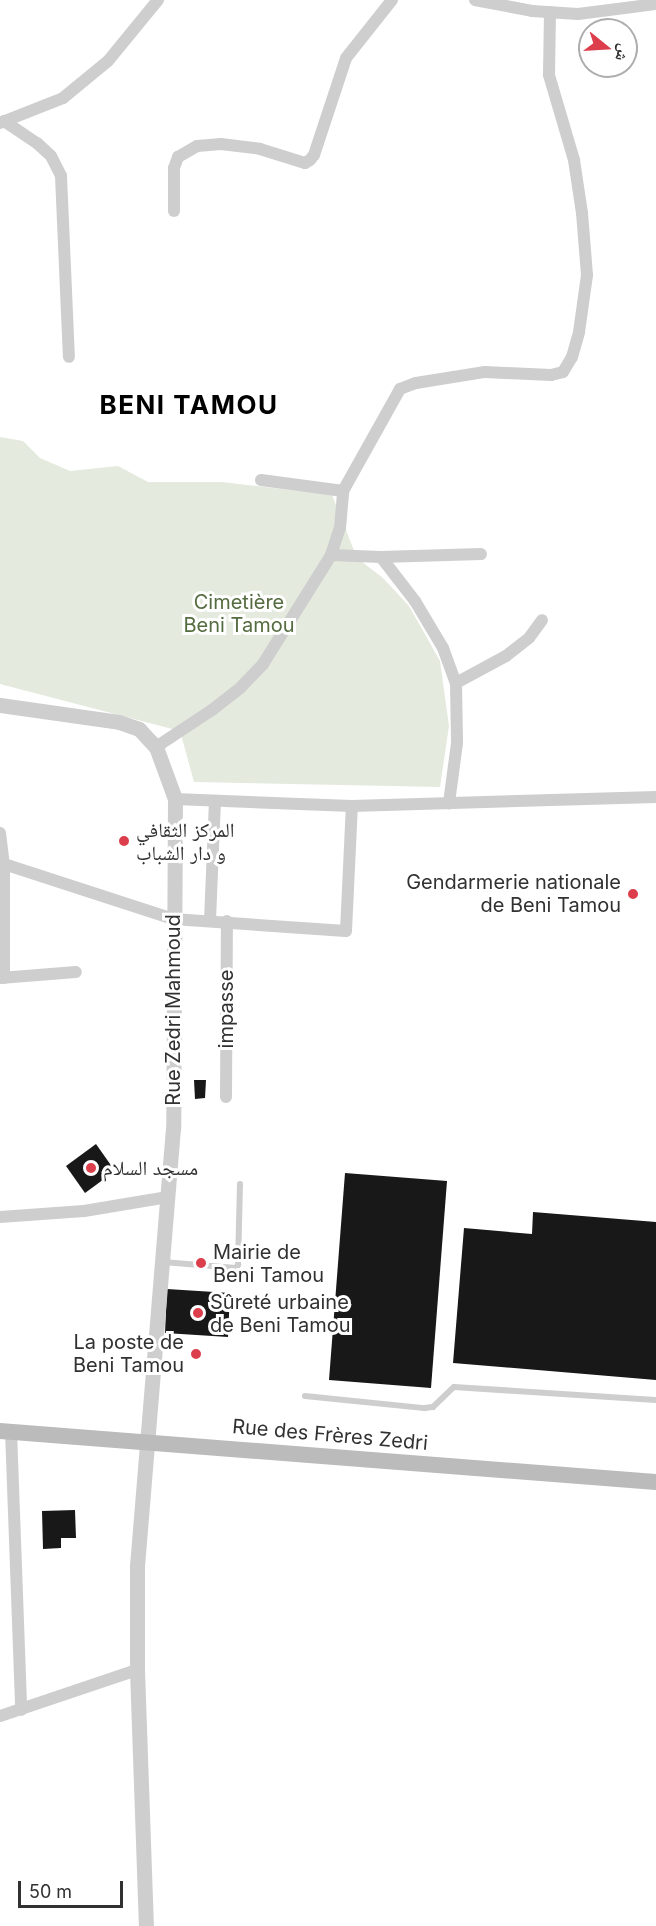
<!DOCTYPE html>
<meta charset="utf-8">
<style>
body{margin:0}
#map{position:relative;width:656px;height:1926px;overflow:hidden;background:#fff;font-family:Inter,"Noto Naskh Arabic",sans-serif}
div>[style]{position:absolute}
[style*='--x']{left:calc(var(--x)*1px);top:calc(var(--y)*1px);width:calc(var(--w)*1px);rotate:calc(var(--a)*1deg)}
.green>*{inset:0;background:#e4eadd}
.building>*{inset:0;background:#181818}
.service>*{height:6px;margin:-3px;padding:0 3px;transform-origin:3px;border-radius:3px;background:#cecece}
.minor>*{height:12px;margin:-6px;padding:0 6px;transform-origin:6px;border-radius:6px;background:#cecece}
.tertiary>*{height:15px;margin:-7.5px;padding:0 7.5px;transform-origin:7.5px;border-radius:7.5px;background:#cecece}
.secondary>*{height:16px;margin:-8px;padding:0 8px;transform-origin:8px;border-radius:8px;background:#bbb}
.dots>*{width:16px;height:16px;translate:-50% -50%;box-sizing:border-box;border:3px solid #fff;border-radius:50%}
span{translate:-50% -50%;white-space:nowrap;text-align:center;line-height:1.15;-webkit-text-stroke:6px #fff;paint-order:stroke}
.park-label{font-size:20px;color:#556b40}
.poi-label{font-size:20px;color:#313131}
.left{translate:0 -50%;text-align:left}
.right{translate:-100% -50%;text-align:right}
.street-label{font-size:20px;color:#313131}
.district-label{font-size:26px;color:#000;font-weight:700;letter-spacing:1.5px}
.north{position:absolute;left:578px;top:18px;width:60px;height:60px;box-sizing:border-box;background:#fff;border:2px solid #adadad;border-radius:50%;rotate:108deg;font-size:16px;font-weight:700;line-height:24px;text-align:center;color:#313131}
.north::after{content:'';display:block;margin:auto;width:21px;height:27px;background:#dc3e4c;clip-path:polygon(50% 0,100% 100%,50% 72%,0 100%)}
.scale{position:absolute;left:18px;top:1881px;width:105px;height:27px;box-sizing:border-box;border:3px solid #313131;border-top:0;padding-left:8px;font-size:18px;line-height:21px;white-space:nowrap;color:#313131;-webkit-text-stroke:4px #fff;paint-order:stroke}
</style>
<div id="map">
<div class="green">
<div style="clip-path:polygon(0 437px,23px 441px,40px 458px,70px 471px,118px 466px,148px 482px,222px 482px,332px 495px,357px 558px,383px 578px,409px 606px,440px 661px,449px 726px,440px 787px,194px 782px,180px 731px,0 684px)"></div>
</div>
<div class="building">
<div style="clip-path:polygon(194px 1080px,206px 1080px,205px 1098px,195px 1099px)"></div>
<div style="clip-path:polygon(96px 1144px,115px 1171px,85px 1193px,66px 1166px)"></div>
<div style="clip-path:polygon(345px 1173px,447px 1181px,431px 1388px,329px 1380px)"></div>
<div style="clip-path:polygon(533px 1212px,656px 1222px,656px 1380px,453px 1363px,464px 1228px,532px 1234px)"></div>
<div style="clip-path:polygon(167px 1289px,230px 1293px,228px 1337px,165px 1333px)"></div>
<div style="clip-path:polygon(75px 1510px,76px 1538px,61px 1538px,61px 1548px,43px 1549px,42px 1511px)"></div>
</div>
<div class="service">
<div style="--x:163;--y:1262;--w:73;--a:4.7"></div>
<div style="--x:236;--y:1268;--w:4;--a:-56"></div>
<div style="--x:238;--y:1265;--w:81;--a:-88.6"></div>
<div style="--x:305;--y:1396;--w:120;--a:5.8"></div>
<div style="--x:424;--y:1408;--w:9;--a:-6"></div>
<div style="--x:433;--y:1407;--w:29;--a:-44"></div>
<div style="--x:454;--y:1387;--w:202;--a:3.7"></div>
</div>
<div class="minor">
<div style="--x:475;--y:0;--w:58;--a:10.9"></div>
<div style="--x:532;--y:11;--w:46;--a:3.7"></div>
<div style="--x:578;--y:14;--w:79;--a:-7.3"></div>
<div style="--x:4;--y:121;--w:40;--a:34"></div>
<div style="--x:37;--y:143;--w:19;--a:43"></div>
<div style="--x:51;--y:156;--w:22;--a:63"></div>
<div style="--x:61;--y:176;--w:181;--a:87.5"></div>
<div style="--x:0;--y:123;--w:68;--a:-21.6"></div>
<div style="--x:63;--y:98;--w:58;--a:-39.4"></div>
<div style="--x:108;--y:61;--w:79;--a:-50.7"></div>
<div style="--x:174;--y:211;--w:43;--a:-90"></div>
<div style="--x:174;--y:168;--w:12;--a:-70"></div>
<div style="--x:178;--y:157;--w:22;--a:-30"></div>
<div style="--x:197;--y:146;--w:24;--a:-5"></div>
<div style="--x:221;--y:144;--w:39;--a:7"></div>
<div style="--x:260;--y:149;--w:47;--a:17.3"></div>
<div style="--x:305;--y:163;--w:6;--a:-31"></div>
<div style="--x:310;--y:160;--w:6;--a:-51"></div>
<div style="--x:314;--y:155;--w:102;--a:-71.7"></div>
<div style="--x:346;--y:58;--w:74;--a:-51.6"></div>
<div style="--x:261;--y:480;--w:83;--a:7.6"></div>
<div style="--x:331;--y:555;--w:50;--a:2.3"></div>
<div style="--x:381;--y:557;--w:100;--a:-1.7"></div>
<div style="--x:381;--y:557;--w:56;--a:52.3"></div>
<div style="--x:415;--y:601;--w:55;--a:59.2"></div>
<div style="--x:443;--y:648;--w:37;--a:70"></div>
<div style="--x:456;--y:683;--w:60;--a:89"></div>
<div style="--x:457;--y:743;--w:61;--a:97.6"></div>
<div style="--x:456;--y:683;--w:57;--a:-28.4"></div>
<div style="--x:506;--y:656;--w:29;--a:-38"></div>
<div style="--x:529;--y:638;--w:22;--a:-54"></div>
<div style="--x:156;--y:747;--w:67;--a:-33.5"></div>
<div style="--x:212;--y:710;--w:37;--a:-38"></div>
<div style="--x:241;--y:687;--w:32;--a:-46"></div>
<div style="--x:263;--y:664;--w:128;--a:-58"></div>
<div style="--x:331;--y:555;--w:28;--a:-72"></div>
<div style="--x:340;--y:528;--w:37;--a:-85"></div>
<div style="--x:343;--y:491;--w:117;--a:-60.8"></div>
<div style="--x:400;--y:389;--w:17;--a:-21"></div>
<div style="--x:416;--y:383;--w:70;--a:-9.1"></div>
<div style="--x:485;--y:372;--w:66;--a:2.6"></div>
<div style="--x:551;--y:375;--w:12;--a:-14"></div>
<div style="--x:563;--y:372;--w:17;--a:-59"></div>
<div style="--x:572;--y:357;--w:26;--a:-74"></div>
<div style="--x:579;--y:332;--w:58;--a:-82"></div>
<div style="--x:587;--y:275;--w:62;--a:-94.6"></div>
<div style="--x:582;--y:213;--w:54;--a:-98.6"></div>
<div style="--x:574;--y:160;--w:89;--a:-106.4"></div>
<div style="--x:549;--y:75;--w:63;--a:-89.1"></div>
<div style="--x:175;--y:799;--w:177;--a:2.3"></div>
<div style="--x:352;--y:806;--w:304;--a:-1.7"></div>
<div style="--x:0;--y:833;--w:31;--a:83"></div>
<div style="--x:4;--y:864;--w:178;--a:18"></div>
<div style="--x:173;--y:919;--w:173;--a:4"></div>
<div style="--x:346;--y:931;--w:125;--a:-87.3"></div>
<div style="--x:4;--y:864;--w:114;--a:90"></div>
<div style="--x:210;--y:920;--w:119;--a:-87.6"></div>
<div style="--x:0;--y:978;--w:76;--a:-4.5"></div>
<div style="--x:226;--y:1097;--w:176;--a:-89.7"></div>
<div style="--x:0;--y:1217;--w:84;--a:-4.1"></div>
<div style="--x:84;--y:1211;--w:85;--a:-9.5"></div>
<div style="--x:11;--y:1431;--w:279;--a:87.9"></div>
<div style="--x:0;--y:1716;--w:145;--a:-18.6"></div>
</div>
<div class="tertiary">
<div style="--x:0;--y:705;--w:120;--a:8.1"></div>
<div style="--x:119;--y:722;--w:21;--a:19"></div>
<div style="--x:139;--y:729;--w:25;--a:47"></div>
<div style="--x:156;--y:747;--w:55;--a:69.9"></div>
<div style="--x:175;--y:799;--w:329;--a:90.3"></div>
<div style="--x:173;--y:1128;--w:439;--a:94.7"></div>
<div style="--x:137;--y:1566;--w:104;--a:90"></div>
<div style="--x:137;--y:1670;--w:256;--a:88"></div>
</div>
<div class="secondary">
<div style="--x:0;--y:1431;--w:658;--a:4.45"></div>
</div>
<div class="dots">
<div style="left:124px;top:841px;background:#dc3e4c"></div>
<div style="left:633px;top:894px;background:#dc3e4c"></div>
<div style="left:91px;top:1168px;background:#dc3e4c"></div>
<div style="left:201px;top:1263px;background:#dc3e4c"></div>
<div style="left:198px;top:1313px;background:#dc3e4c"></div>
<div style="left:196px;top:1354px;background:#dc3e4c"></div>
</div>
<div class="park-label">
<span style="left:239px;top:614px">Cimetière<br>Beni Tamou</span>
</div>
<div class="poi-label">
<span class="left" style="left:136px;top:842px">المركز الثقافي<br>و دار الشباب</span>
<span class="right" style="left:621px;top:894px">Gendarmerie nationale<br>de Beni Tamou</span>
<span class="left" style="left:103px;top:1168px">مسجد السلام</span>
<span class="left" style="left:213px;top:1264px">Mairie de<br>Beni Tamou</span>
<span class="left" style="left:210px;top:1314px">Sûreté urbaine<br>de Beni Tamou</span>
<span class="right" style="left:184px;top:1354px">La poste de<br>Beni Tamou</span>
</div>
<div class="street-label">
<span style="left:226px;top:1009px;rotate:-90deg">impasse</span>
<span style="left:173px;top:1010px;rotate:-90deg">Rue Zedri Mahmoud</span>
<span style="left:330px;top:1435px;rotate:5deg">Rue des Frères Zedri</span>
</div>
<div class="district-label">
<span style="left:189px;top:405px">BENI TAMOU</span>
</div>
<div class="north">ش</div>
<div class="scale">50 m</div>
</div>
